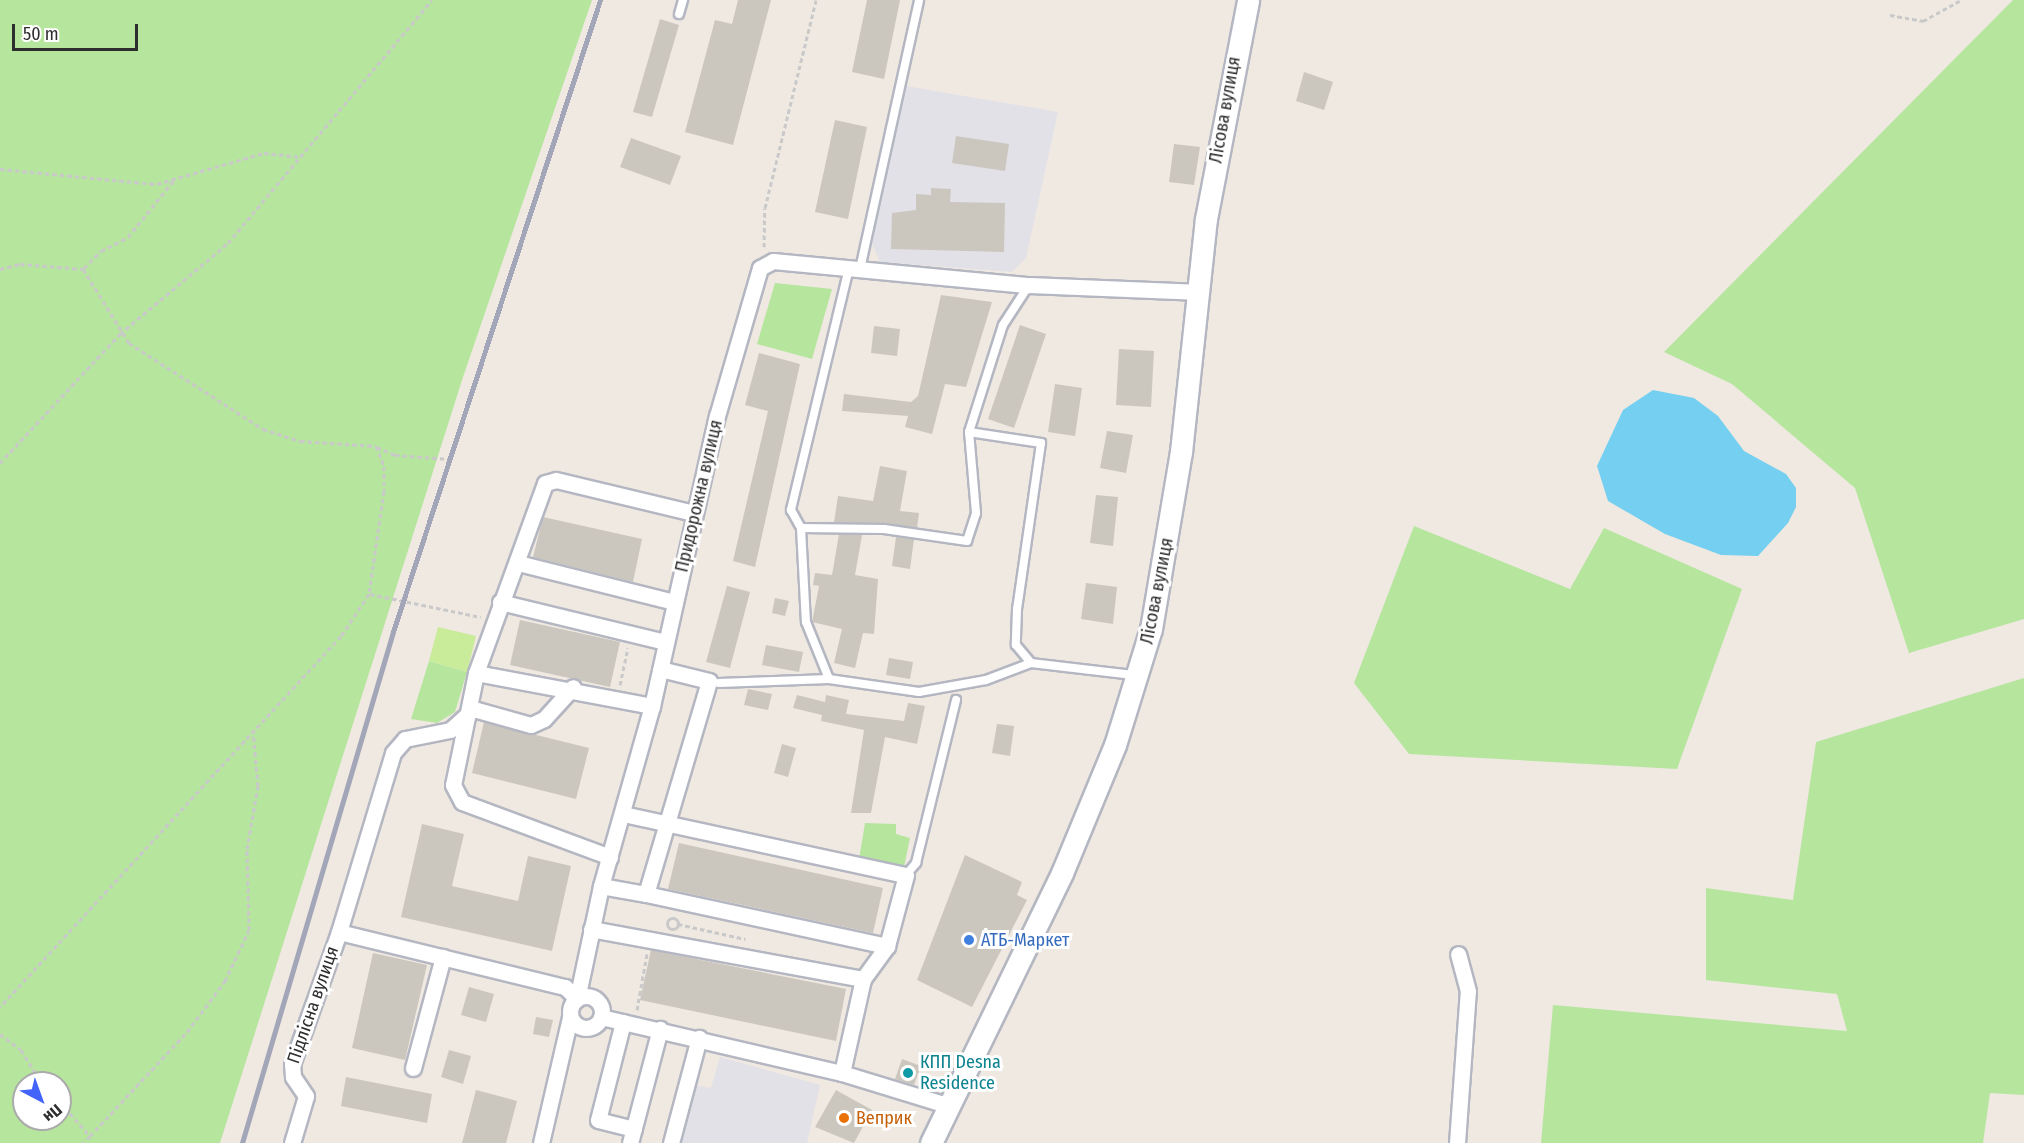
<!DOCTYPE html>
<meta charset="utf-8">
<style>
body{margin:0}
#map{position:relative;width:2024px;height:1143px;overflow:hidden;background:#efe9e1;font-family:"Fira Sans Condensed",sans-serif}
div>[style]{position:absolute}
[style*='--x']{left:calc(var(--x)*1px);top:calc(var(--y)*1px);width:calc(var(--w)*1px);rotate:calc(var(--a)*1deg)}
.industrial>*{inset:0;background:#e3e1e8}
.green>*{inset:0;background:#b6e59e}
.pitch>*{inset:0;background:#c9ec9a}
.water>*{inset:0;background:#75cff0}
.building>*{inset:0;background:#cbc7bf}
.path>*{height:3px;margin-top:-1.5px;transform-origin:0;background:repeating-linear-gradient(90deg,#c9c9c9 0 4.5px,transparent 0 7.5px)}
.path>.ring{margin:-1.5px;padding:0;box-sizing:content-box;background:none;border:3px solid #c9c9c9;border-radius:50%}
.roads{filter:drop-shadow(2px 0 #b4b7c1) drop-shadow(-2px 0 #b4b7c1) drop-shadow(0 2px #b4b7c1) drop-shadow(0 -2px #b4b7c1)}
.service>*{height:8px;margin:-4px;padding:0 4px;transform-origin:4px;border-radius:4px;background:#fff}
.minor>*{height:15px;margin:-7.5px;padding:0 7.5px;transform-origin:7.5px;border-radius:7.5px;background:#fff}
.minor>.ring{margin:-7.5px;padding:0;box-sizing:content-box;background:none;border:15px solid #fff;border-radius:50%}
.secondary>*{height:21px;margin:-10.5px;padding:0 10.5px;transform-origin:10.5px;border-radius:10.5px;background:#fff}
.rail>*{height:4.5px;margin:-2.25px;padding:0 2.25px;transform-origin:2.25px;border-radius:2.25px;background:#a3a6b8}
.dots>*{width:16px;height:16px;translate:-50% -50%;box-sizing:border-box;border:3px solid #fff;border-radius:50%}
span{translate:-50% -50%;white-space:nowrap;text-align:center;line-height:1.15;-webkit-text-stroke:6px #fff;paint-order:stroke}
.street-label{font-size:18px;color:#2e2e2e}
.shop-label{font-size:18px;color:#366cbe}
.left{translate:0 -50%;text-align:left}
.culture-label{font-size:18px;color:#0d838f}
.food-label{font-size:18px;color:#c56008}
.north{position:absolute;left:12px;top:1071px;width:60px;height:60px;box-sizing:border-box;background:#fff;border:2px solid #ababab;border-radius:50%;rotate:139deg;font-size:16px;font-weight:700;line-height:24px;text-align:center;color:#2e2e2e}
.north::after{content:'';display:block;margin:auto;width:21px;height:27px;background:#4264fb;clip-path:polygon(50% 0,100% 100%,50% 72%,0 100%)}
.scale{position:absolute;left:12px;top:24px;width:126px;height:27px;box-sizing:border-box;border:3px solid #2e2e2e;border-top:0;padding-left:8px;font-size:18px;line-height:21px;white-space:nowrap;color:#2e2e2e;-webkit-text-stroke:4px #fff;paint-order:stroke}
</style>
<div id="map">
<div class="industrial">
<div style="clip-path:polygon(906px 86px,1058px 112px,1026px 258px,1012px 272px,880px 262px,872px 244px)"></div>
<div style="clip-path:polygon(720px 1057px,820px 1085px,807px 1143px,679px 1143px,692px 1085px,711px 1088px)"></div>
</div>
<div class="green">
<div style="clip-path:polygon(evenodd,0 0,592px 0,463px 377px,220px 1143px,0 1143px,0 0,24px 1083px,60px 1083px,60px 1119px,24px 1119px,24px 1083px)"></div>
<div style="clip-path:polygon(2013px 0,2024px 0,2024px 619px,1909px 653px,1855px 488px,1732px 384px,1664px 352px)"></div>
<div style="clip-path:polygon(775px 283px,832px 289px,812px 359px,757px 344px)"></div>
<div style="clip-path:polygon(1414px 526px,1570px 589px,1604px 528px,1742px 589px,1677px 769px,1409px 754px,1354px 683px)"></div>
<div style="clip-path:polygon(429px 661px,467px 672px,455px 712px,437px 723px,411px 719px)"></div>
<div style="clip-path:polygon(2024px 678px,2024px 1095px,1990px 1093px,1983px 1143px,1541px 1143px,1553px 1005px,1847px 1031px,1837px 994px,1706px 980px,1706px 888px,1793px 900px,1816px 742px)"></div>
<div style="clip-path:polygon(865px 823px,896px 824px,896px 834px,910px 838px,904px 867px,859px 859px)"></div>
</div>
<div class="pitch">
<div style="clip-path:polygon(438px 627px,476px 636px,467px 672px,429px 661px)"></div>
</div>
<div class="water">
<div style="clip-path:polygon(1653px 390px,1694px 398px,1718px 416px,1744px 451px,1786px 474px,1796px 488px,1796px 507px,1788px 523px,1758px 556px,1721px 555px,1665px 534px,1608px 501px,1597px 466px,1623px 410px)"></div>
</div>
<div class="building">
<div style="clip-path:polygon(738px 0,771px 0,733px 145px,685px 132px,715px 20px,732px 24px)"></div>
<div style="clip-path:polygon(867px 0,900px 0,884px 79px,852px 72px)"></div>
<div style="clip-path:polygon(660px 19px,679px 25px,652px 117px,633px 112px)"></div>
<div style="clip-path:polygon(1304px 72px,1333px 82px,1324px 110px,1296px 101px)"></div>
<div style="clip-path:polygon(835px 120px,867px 127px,848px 219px,815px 212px)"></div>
<div style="clip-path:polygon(956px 136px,1009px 144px,1005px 171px,952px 163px)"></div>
<div style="clip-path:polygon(631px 138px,681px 156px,670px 185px,620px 167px)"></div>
<div style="clip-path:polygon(1174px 144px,1200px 147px,1194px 185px,1169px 182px)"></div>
<div style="clip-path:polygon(931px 188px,951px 189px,950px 202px,1005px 203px,1004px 252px,891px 249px,892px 213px,916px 210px,916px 194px,931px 195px)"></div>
<div style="clip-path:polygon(941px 295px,992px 302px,966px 387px,945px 384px,932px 434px,905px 427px,908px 416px,842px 411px,844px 394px,911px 402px,918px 396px)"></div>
<div style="clip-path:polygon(1020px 325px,1046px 334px,1014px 428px,988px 419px)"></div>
<div style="clip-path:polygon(874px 326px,900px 329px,897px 356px,871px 353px)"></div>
<div style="clip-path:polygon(1119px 349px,1154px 351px,1151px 407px,1116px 405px)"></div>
<div style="clip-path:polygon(759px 353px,800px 364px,755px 567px,733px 561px,768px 411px,745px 405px)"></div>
<div style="clip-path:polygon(1055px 384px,1082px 388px,1075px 436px,1048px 432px)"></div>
<div style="clip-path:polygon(1107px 431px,1133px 435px,1126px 473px,1100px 468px)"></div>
<div style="clip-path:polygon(880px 466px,907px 471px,900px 511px,919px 513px,917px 528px,834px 522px,838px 496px,873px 501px)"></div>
<div style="clip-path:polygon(1096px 495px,1118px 497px,1113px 546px,1090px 543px)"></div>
<div style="clip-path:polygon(543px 517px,642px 539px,633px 582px,533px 557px)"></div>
<div style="clip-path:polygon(839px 534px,862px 535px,855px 575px,878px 579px,874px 634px,863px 633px,855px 668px,834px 663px,842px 629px,812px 622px,819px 586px,813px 585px,815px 573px,832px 575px)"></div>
<div style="clip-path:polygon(896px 537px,914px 539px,910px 569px,892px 566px)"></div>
<div style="clip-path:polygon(1086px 583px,1117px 587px,1113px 624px,1081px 619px)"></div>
<div style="clip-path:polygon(727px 586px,750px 592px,730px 668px,706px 662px)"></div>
<div style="clip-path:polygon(775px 598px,789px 601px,785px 616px,772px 613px)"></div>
<div style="clip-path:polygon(520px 620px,620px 642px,610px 687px,510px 665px)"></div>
<div style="clip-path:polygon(766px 645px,803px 652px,799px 672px,762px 665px)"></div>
<div style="clip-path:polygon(889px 658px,913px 662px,910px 679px,886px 675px)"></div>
<div style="clip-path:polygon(748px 689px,772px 694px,768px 710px,744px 705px)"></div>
<div style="clip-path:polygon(797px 695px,825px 702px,826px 695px,849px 700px,846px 714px,904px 721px,908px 703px,925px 706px,917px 744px,885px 737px,871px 813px,851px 813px,864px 730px,821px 721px,822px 715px,793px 708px)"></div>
<div style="clip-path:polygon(484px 722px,589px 748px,576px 799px,472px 773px)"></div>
<div style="clip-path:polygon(997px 724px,1014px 726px,1010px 756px,992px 753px)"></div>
<div style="clip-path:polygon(782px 744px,796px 748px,788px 777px,774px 773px)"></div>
<div style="clip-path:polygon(422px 824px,464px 834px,452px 886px,518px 901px,528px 856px,571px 866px,552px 951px,401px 917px)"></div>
<div style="clip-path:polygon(679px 843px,883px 888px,873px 933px,668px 889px)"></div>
<div style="clip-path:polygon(965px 855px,1022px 882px,1017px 895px,1027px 900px,972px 1007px,917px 980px)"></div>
<div style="clip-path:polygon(651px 950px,846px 989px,836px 1041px,640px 1000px)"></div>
<div style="clip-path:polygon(373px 953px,427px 965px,405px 1060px,352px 1048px)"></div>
<div style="clip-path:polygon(469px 987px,494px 994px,486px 1022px,461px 1015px)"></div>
<div style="clip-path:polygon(536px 1017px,553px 1020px,549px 1037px,533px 1034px)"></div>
<div style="clip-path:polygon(449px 1050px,471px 1056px,463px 1084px,441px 1077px)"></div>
<div style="clip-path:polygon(902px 1059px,921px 1066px,914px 1085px,895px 1079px)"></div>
<div style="clip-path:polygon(346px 1077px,432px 1094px,427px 1123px,341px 1106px)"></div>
<div style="clip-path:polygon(476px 1090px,517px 1101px,506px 1143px,462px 1143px)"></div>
<div style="clip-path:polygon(836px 1090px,872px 1110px,854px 1143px,815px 1127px)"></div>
</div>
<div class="path">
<div style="--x:1890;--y:15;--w:34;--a:10"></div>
<div style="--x:1923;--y:21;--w:43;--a:-28.9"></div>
<div style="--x:0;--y:169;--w:158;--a:5.5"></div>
<div style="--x:157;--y:184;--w:111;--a:-16.2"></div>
<div style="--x:264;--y:153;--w:38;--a:6"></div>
<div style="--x:764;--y:247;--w:39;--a:-89"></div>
<div style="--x:765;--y:208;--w:214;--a:-76.2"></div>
<div style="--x:84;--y:268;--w:24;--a:-45"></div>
<div style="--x:101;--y:251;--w:30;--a:-27"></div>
<div style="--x:128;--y:237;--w:73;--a:-51.1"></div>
<div style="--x:0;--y:269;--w:21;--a:-14"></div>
<div style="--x:20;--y:264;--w:63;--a:4.5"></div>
<div style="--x:83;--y:269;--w:87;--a:58.1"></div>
<div style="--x:129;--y:343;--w:159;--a:32.7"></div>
<div style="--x:263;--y:429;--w:39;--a:18"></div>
<div style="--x:300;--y:441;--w:76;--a:3.8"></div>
<div style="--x:376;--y:446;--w:22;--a:68"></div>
<div style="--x:384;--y:466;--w:25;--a:90"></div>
<div style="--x:384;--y:491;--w:104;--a:98.3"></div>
<div style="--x:369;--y:594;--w:50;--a:123.7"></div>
<div style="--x:341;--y:636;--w:504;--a:132.59"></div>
<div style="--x:377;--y:447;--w:20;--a:24"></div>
<div style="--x:395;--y:455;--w:54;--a:4.2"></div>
<div style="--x:0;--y:463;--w:176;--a:-47.1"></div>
<div style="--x:120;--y:334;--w:141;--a:-40.1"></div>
<div style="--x:228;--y:243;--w:317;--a:-50"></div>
<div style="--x:370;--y:594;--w:113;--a:11.7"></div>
<div style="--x:620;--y:685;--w:38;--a:-78"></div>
<div class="ring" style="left:667.5px;top:918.5px;width:8px;height:8px"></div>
<div style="--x:678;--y:924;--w:69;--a:12.6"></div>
<div style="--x:637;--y:1010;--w:57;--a:-79.9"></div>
<div style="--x:0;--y:1034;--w:26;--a:37"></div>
<div style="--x:21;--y:1050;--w:39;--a:58"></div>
<div style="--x:60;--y:1102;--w:45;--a:48.6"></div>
<div style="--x:90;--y:1136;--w:9;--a:131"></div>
<div style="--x:90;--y:1136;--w:142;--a:-47"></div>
<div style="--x:187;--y:1032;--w:64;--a:-53.3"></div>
<div style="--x:225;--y:981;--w:56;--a:-64.8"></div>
<div style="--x:249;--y:930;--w:81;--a:-91.4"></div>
<div style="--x:247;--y:849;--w:64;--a:-80.1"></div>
<div style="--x:258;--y:786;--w:55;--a:-95.2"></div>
</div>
<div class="roads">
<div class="service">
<div style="--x:679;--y:14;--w:15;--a:-74"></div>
<div style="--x:849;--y:268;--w:249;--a:103.5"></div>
<div style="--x:791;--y:510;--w:21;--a:61"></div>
<div style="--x:801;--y:528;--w:94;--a:87"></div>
<div style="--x:806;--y:622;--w:61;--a:68"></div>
<div style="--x:829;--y:679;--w:91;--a:8.2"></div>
<div style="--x:919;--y:692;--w:68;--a:-10.2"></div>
<div style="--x:986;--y:680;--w:48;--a:-20.7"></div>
<div style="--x:1031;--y:663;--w:103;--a:6.7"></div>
<div style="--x:860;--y:269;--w:275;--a:-77.6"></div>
<div style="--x:969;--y:432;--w:73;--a:8.7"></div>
<div style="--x:1041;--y:443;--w:168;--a:98.2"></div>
<div style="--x:1017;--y:609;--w:36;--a:92"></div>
<div style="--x:1016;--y:645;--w:23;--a:50"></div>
<div style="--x:801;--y:528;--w:83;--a:0.7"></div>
<div style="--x:884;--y:529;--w:84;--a:8.2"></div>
<div style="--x:967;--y:541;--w:29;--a:-72"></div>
<div style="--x:976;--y:513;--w:81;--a:-94.9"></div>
<div style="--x:969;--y:432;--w:112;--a:-72.4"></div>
<div style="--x:1003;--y:325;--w:48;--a:-57"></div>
<div style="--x:719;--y:683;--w:110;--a:-2.1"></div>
<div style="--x:906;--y:875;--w:16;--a:-50"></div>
<div style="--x:916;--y:863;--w:168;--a:-76.2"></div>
</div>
<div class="minor">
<div style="--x:518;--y:563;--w:161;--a:14"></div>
<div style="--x:500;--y:602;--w:170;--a:13.6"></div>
<div style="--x:476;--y:673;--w:114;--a:101.6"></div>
<div style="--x:453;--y:785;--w:19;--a:62"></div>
<div style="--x:462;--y:802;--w:158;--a:20.4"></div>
<div style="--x:652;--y:706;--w:179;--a:-169.4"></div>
<div style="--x:476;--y:673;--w:202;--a:-70"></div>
<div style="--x:545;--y:483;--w:11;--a:-15"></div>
<div style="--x:556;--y:480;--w:141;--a:13.5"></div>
<div style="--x:470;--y:708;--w:63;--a:15.6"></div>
<div style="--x:531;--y:725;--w:14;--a:-25"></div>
<div style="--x:544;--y:719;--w:43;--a:-47.8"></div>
<div style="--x:469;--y:713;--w:25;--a:138"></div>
<div style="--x:450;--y:730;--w:46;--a:168.7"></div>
<div style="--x:405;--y:739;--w:18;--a:131"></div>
<div style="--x:393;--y:753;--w:187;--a:106.8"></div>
<div style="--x:339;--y:932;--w:233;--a:13.7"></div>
<div style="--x:565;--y:987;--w:17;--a:45"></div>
<div style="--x:623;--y:814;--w:289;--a:12.2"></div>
<div style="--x:906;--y:875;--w:73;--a:105"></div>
<div style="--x:887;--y:946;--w:41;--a:126"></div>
<div style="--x:863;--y:979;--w:96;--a:102.6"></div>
<div style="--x:601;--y:886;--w:46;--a:10.1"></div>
<div style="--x:646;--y:894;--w:222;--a:-73.5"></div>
<div style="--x:709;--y:681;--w:50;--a:-166.2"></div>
<div style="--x:646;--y:894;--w:247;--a:12.2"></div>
<div style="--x:591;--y:929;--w:277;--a:10.4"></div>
<div class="ring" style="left:570px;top:996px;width:17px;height:17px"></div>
<div style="--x:577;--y:999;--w:116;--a:-78"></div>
<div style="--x:601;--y:886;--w:187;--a:-74.2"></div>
<div style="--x:652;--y:706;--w:297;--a:-77.4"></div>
<div style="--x:717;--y:416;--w:154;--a:-73.8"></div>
<div style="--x:760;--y:268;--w:15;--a:-28"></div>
<div style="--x:773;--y:261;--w:257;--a:5.4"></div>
<div style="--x:1029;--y:285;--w:172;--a:2.3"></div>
<div style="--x:601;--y:1017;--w:247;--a:13.1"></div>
<div style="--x:842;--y:1073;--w:113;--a:17"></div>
<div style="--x:623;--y:1022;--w:101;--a:104.3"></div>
<div style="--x:598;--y:1120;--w:37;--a:14"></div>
<div style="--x:413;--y:1068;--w:115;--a:-74.9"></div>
<div style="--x:292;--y:1143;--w:49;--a:-73.4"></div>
<div style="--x:306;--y:1096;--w:23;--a:-124"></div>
<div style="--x:293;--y:1077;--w:13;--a:-94"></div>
<div style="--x:292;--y:1064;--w:140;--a:-70.4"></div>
<div style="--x:541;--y:1143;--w:129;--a:-77"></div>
<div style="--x:630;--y:1143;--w:118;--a:-75.3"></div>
<div style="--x:671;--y:1143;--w:109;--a:-75.1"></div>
<div style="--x:1457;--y:1143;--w:152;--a:-85.9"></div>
<div style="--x:1468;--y:991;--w:38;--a:-105"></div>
</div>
<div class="secondary">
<div style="--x:931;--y:1143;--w:300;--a:-64.1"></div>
<div style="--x:1062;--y:873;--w:139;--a:-67.5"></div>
<div style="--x:1115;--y:745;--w:121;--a:-72.8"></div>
<div style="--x:1151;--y:629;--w:180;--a:-80.4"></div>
<div style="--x:1181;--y:452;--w:234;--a:-83.9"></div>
<div style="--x:1206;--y:219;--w:223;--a:-79.1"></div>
</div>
</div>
<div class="rail">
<div style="--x:242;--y:1143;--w:533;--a:-73.54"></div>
<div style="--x:393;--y:632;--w:665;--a:-71.86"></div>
</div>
<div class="dots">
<div style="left:969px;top:940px;background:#3f7fe0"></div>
<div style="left:908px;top:1073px;background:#0f9aa8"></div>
<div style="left:844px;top:1118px;background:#e8710a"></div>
</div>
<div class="street-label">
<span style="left:1225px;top:110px;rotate:-80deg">Лісова вулиця</span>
<span style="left:699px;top:496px;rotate:-77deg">Придорожна вулиця</span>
<span style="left:1157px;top:591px;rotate:-79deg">Лісова вулиця</span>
<span style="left:313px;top:1005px;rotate:-71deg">Підлісна вулиця</span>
</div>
<div class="shop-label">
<span class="left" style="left:981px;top:940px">АТБ-Маркет</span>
</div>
<div class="culture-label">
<span class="left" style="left:920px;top:1073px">КПП Desna<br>Residence</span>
</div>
<div class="food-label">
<span class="left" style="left:856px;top:1118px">Веприк</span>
</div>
<div class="north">Пн</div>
<div class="scale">50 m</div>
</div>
